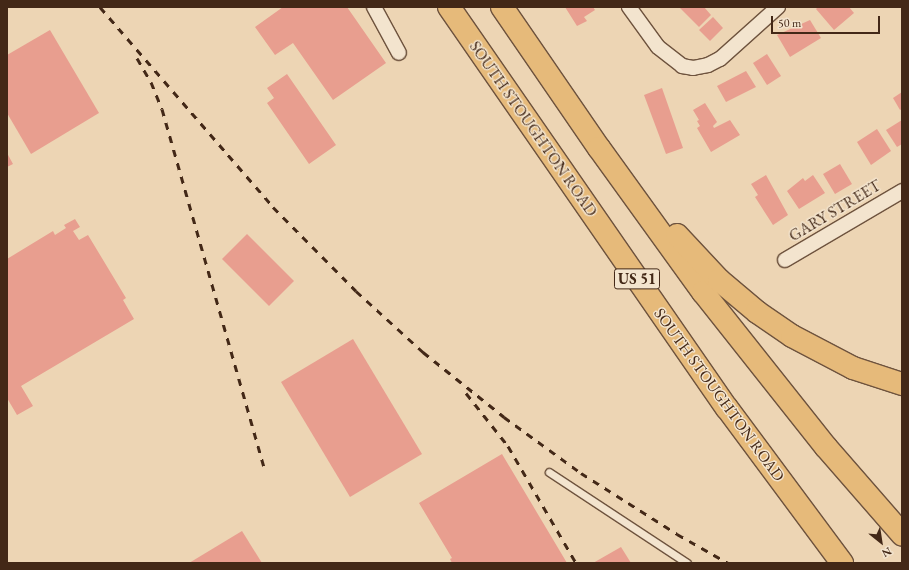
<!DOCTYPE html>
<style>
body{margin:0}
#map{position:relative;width:909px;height:570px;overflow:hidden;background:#edd5b4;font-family:"EB Garamond",serif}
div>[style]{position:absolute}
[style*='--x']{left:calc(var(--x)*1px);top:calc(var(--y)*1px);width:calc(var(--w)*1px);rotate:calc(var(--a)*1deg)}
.building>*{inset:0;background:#e89e8f}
.roads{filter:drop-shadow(1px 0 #6e533e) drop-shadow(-1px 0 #6e533e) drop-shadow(0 1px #6e533e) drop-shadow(0 -1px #6e533e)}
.lane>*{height:7px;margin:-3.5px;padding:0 3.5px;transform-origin:3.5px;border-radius:3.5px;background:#f3e4ce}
.street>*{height:14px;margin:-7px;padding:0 7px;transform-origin:7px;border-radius:7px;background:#f3e4ce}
.primary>*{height:22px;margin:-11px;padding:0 11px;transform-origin:11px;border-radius:11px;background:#e6ba7a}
.rail>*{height:3px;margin-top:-1.5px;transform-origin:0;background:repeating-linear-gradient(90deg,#432817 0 7px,transparent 0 14px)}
span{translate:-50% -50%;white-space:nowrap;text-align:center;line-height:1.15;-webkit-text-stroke:3px #f3e4ce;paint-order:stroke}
.shield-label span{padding:1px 3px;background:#f3e4ce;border:1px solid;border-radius:3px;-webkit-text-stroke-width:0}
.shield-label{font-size:15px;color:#432817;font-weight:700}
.street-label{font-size:16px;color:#432817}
.frame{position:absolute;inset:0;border:8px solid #432817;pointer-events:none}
.north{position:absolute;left:861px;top:522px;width:40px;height:40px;-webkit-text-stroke:3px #f3e4ce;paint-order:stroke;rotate:150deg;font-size:11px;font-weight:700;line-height:16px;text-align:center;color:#432817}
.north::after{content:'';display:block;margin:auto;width:14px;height:18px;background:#432817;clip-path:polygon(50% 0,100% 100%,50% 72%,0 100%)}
.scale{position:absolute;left:771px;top:16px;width:109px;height:18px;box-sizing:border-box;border:2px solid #432817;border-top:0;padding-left:5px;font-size:12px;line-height:14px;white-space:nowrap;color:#432817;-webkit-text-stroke:3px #f3e4ce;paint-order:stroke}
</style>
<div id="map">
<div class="building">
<div style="clip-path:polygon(283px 7px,347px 7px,386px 63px,333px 100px,293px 43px,275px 55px,255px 27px)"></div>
<div style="clip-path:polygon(565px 7px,593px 7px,595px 10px,584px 17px,587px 21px,577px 26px)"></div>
<div style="clip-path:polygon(679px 7px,704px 7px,711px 15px,699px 27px)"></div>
<div style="clip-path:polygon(818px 7px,849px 7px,854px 13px,834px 30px,816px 9px)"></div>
<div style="clip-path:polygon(713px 17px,723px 28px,710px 41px,699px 30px)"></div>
<div style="clip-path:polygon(810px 20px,821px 38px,790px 57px,777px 35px)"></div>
<div style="clip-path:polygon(50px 30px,99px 113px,31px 154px,7px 113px,7px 55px)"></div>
<div style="clip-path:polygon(767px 54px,781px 76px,767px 85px,753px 63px)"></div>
<div style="clip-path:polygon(746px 71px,756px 87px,726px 102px,717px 86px)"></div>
<div style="clip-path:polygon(287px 74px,336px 145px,309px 164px,267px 103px,274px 98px,267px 88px)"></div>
<div style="clip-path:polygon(662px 88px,683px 148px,666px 154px,644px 95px)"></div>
<div style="clip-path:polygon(902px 92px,902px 109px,900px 110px,893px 98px)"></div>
<div style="clip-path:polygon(705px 103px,717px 122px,713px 126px,714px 128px,730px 120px,740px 135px,711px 152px,697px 128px,700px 126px,697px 121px,699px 120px,693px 110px)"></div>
<div style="clip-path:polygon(902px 120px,902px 144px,897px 147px,886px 130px)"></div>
<div style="clip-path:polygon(877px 129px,891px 151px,871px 165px,857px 142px)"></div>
<div style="clip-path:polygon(7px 153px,13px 164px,7px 167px)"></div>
<div style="clip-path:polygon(840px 164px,852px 184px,835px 194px,823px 174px)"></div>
<div style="clip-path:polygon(766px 175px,788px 215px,773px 225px,755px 197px,758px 195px,751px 184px)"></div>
<div style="clip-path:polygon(813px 175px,825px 193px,799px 209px,787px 191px,803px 178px,805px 181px)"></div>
<div style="clip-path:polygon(75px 219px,80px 227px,73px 231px,79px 240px,88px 235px,126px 298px,123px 300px,134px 319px,21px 386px,33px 406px,17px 415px,7px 398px,7px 259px,53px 231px,55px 235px,66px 228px,64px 225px)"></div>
<div style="clip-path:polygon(247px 234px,294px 281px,269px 306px,222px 259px)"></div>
<div style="clip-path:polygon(353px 339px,422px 454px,350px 497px,281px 382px)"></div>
<div style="clip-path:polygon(502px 454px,567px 563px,452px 563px,450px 559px,452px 558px,419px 503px)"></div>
<div style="clip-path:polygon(242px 531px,262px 563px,189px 563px)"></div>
<div style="clip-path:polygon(621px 547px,631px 563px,593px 563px)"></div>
</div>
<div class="roads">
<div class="lane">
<div style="--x:549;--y:472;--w:165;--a:33.4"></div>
</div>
<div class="street">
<div style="--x:374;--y:7;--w:52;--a:61.5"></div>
<div style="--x:629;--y:7;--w:49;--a:54.1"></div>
<div style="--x:658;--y:47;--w:31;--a:38"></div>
<div style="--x:682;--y:66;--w:11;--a:10"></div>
<div style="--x:693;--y:68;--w:15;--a:-11"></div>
<div style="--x:708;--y:65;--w:13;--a:-27"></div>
<div style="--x:720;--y:59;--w:78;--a:-41.9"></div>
<div style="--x:785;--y:260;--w:136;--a:-30.5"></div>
</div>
<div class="primary">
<div style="--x:449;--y:7;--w:488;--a:55.3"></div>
<div style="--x:727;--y:408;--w:193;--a:53.4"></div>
<div style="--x:502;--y:7;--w:171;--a:55.5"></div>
<div style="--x:599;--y:148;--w:178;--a:54.2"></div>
<div style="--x:703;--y:292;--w:198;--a:51.6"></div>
<div style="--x:826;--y:447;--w:116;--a:48.9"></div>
<div style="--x:677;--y:235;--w:62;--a:47"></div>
<div style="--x:719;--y:280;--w:50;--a:40.1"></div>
<div style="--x:757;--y:312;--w:42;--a:34.4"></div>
<div style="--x:792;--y:336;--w:69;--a:27.7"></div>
<div style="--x:853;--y:368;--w:52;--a:18.1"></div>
</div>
</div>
<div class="rail">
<div style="--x:100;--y:7;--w:264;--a:49.1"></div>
<div style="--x:273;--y:207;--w:118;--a:45.3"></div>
<div style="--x:356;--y:291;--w:91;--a:42.3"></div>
<div style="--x:423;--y:352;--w:104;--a:38.7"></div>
<div style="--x:504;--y:417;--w:95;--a:36"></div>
<div style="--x:581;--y:473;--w:114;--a:32.4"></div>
<div style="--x:677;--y:534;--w:59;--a:29.6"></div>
<div style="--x:137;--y:58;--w:28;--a:60"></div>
<div style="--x:151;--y:82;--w:29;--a:68"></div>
<div style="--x:162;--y:109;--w:371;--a:74.1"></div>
<div style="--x:466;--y:393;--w:68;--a:51.6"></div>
<div style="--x:508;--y:446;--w:135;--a:59.8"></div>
</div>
<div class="shield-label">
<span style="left:637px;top:279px">US 51</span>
</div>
<div class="street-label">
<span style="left:533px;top:129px;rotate:55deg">SOUTH STOUGHTON ROAD</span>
<span style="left:835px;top:211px;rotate:-31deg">GARY STREET</span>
<span style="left:719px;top:395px;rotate:54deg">SOUTH STOUGHTON ROAD</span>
</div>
<div class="frame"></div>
<div class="north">N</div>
<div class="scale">50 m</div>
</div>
